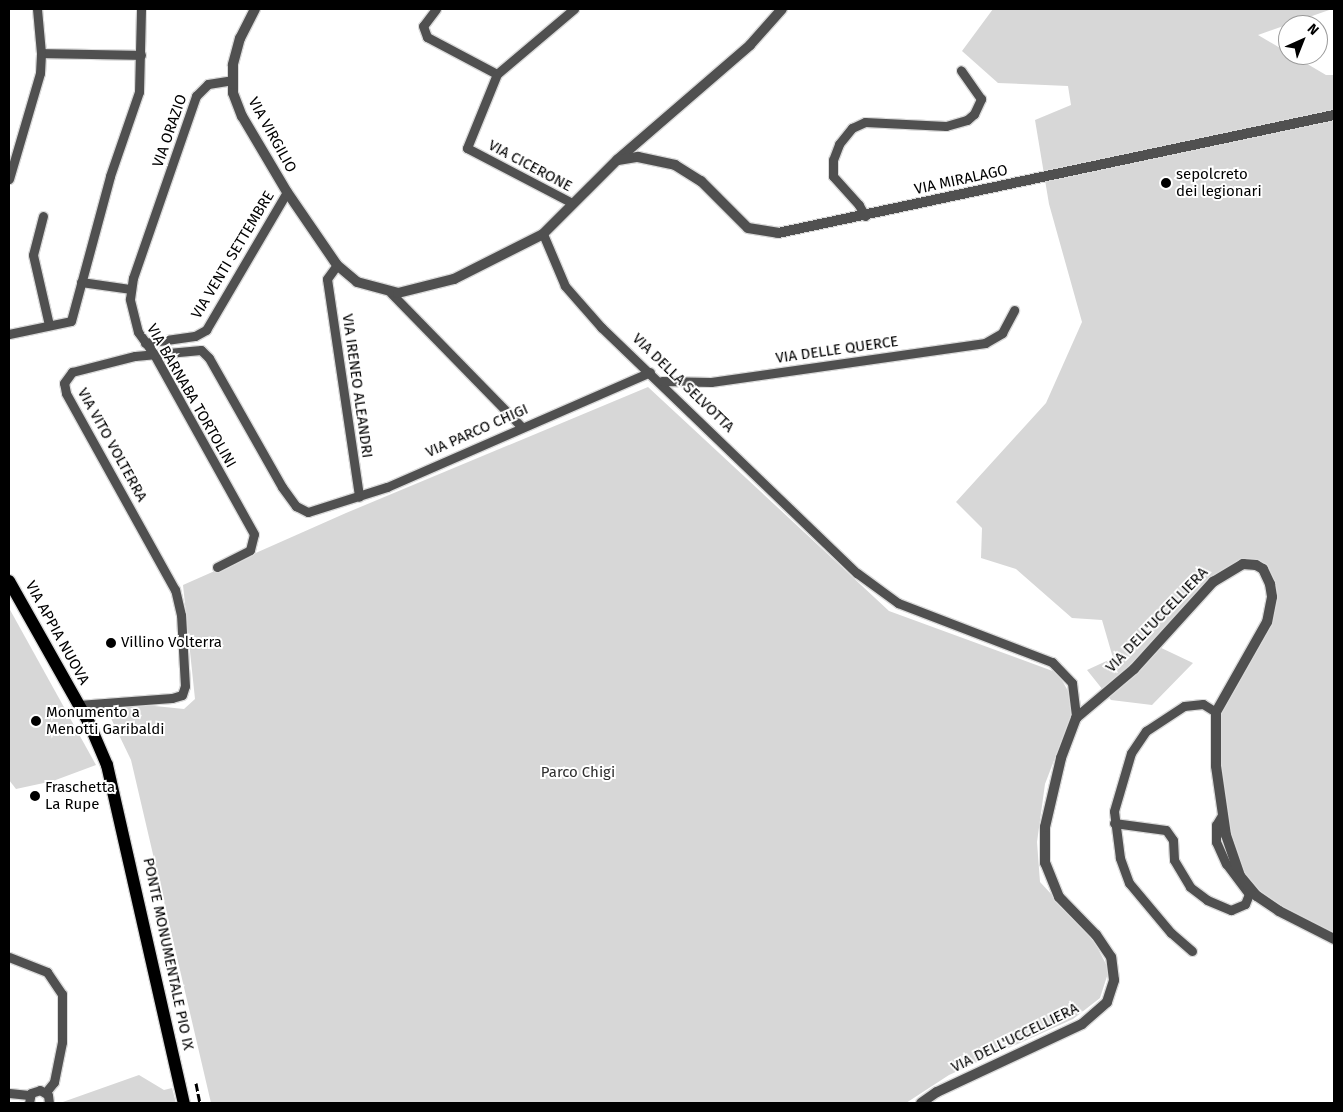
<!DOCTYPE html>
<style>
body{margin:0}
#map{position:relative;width:1343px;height:1112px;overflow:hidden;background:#fff;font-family:"Fira Sans",sans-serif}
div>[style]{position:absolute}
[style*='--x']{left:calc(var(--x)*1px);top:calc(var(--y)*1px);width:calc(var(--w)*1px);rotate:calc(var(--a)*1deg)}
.green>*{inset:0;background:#d7d7d7}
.roads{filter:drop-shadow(1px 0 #dbdbdb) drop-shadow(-1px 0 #dbdbdb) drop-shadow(0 1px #dbdbdb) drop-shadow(0 -1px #dbdbdb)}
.minor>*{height:9px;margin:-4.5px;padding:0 4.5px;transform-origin:4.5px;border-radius:4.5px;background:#505050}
.tertiary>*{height:10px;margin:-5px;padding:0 5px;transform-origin:5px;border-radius:5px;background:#505050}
.primary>*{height:12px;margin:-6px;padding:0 6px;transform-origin:6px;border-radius:6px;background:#000}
.rail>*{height:3px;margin-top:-1.5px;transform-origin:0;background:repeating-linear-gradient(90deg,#000 0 8px,transparent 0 10.5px)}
.dots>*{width:14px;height:14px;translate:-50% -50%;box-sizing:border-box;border:2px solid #fff;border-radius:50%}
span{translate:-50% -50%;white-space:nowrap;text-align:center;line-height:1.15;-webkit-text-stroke:4px #fff;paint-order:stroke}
.street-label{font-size:15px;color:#000}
.poi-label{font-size:15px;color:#000}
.left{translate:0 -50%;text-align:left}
.park-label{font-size:15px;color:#2e2e2e}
.frame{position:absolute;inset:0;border:10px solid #000;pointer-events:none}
.north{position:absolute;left:1278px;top:15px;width:50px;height:50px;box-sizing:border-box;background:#fff;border:1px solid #999;border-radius:50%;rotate:44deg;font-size:14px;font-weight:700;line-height:20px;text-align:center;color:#000}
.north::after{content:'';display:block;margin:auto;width:18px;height:22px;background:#000;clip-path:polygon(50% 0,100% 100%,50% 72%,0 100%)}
</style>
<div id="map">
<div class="green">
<div style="clip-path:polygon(993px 9px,1332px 9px,1258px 35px,1326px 75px,1334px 75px,1334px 939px,1264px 901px,1232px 857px,1215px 721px,1270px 613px,1263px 569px,1235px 567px,1155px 645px,1193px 663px,1152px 705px,1111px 700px,1087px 670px,1113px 658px,1102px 620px,1072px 618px,1016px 569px,981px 558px,982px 528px,956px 502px,1046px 403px,1082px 322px,1049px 204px,1035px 120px,1071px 105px,1068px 86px,998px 83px,962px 51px)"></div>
<div style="clip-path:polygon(648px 387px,889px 611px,1058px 673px,1068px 691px,1071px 716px,1045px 784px,1037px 842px,1040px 882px,1093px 939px,1109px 970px,1100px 998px,1073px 1019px,949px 1075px,906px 1103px,211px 1103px,131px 760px,107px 710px,145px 705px,184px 709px,195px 699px,183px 585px,346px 513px)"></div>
<div style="clip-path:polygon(9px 608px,96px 765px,53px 781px,16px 789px,9px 780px)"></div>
<div style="clip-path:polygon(139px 1075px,164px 1090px,172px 1088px,176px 1103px,60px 1103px)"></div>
</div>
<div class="roads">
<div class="minor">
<div style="--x:436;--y:9;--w:21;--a:127"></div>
<div style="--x:423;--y:26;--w:12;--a:70"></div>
<div style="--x:427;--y:37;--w:79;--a:27.9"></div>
<div style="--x:41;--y:53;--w:100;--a:1.1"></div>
<div style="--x:497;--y:74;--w:80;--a:112.1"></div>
<div style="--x:467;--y:148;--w:119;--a:27.6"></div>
<div style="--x:497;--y:74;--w:101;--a:-40.2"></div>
<div style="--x:9;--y:179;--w:110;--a:-73.7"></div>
<div style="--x:40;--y:73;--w:20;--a:-87"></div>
<div style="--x:41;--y:53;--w:44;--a:-95.2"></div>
<div style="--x:43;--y:216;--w:40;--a:104.4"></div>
<div style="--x:33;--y:255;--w:72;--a:77.1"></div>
<div style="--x:865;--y:216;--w:13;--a:-119"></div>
<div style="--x:859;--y:205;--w:39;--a:-132"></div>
<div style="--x:833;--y:176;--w:16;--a:-90"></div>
<div style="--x:833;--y:160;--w:17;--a:-69"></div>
<div style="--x:839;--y:144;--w:21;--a:-51"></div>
<div style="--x:852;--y:128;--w:14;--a:-25"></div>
<div style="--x:865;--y:122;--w:81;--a:2.8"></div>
<div style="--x:946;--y:126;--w:22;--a:-16"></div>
<div style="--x:967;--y:120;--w:9;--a:-41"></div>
<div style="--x:974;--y:114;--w:17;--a:-65"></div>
<div style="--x:981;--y:99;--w:35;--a:-125"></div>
<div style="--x:543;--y:234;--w:56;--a:67.1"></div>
<div style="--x:565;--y:286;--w:55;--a:48.7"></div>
<div style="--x:601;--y:327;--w:355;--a:43.9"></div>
<div style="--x:857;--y:573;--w:51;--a:36.2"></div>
<div style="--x:898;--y:603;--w:165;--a:21"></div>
<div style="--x:1052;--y:662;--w:29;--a:46"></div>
<div style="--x:1072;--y:683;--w:35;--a:83"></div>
<div style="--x:337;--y:265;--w:17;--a:126"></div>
<div style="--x:327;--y:279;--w:220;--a:81.6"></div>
<div style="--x:81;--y:282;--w:49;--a:8.1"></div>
<div style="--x:391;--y:293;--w:186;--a:45.7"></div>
<div style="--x:9;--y:334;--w:63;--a:-11.8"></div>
<div style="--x:71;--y:321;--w:150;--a:-74.9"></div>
<div style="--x:110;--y:176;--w:89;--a:-71"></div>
<div style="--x:139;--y:92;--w:83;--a:-88.6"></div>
<div style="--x:145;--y:343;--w:50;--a:-8"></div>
<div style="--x:195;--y:336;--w:13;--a:-29"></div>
<div style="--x:206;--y:330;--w:160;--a:-59.6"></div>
<div style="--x:662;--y:381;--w:49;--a:1.2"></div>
<div style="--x:711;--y:382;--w:277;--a:-8.1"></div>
<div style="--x:985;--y:343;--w:20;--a:-30"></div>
<div style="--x:1002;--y:333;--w:26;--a:-62"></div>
<div style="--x:217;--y:567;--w:37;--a:-27"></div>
<div style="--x:250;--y:550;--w:16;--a:-76"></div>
<div style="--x:254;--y:534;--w:206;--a:-119.1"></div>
<div style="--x:154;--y:354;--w:27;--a:-126"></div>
<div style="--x:138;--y:332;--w:34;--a:-104"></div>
<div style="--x:130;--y:299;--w:21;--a:-82"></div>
<div style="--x:133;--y:278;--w:193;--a:-70.9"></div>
<div style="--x:196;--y:96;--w:17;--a:-45"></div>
<div style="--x:208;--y:84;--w:24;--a:-9"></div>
<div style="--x:78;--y:705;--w:94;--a:-4.3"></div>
<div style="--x:172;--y:698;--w:10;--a:-17"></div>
<div style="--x:182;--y:695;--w:9;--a:-72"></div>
<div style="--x:185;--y:686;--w:71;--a:-93.2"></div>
<div style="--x:181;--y:615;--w:26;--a:-103"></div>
<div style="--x:175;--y:590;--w:225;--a:-119"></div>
<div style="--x:66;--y:393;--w:10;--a:-101"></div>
<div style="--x:64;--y:383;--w:14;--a:-54"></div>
<div style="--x:72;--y:372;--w:65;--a:-14.3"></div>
<div style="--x:135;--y:356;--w:66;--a:-5.2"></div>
<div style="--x:201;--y:350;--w:11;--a:45"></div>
<div style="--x:209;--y:358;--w:148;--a:60.5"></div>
<div style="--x:282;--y:487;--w:24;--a:54"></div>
<div style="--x:296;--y:506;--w:13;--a:27"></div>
<div style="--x:308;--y:512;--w:83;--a:-17.6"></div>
<div style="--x:387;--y:487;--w:287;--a:-23.6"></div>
<div style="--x:1114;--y:823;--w:52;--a:7.7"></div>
<div style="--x:1166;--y:830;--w:12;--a:55"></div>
<div style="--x:1173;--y:840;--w:20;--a:87"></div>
<div style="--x:1174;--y:860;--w:31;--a:59"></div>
<div style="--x:1190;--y:887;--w:21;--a:37"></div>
<div style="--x:1207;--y:900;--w:26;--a:23"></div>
<div style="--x:1231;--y:910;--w:15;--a:-23"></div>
<div style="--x:1245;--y:904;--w:11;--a:-68"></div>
<div style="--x:1249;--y:894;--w:38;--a:-127"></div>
<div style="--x:1226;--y:864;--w:24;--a:-114"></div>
<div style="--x:1216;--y:842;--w:17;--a:-90"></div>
<div style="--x:1216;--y:825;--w:12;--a:-59"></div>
<div style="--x:1192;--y:951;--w:28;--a:-139"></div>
<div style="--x:1171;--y:933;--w:65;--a:-130"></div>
<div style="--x:1129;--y:883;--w:27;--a:-110"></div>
<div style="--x:1120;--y:858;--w:47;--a:-97.3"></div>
<div style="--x:1114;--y:811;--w:60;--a:-73.7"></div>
<div style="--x:1131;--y:753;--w:27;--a:-56"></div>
<div style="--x:1146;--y:731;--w:45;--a:-33.3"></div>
<div style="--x:1184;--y:706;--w:19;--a:-6"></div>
<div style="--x:1203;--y:704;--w:15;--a:32"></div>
<div style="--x:9;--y:957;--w:41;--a:21.5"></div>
<div style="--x:47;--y:972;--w:27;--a:56"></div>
<div style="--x:62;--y:994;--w:48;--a:90"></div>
<div style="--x:62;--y:1042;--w:41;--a:101.3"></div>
<div style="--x:54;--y:1082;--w:13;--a:129"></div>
<div style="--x:9;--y:1093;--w:20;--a:6"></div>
<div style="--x:29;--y:1103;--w:10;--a:-79"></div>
<div style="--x:31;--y:1093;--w:9;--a:-18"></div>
<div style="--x:40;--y:1090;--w:9;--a:32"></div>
<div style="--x:48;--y:1095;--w:8;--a:83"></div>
</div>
<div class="tertiary">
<div style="--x:255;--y:9;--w:33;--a:117"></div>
<div style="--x:240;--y:38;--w:28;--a:105"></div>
<div style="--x:233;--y:65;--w:28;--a:90"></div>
<div style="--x:233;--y:93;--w:25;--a:69"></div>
<div style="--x:242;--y:116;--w:88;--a:59.4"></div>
<div style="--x:287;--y:192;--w:88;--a:55.6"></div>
<div style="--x:337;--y:265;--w:26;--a:40"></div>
<div style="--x:357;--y:282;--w:42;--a:15"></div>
<div style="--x:398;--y:293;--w:58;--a:-14"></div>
<div style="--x:454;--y:279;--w:100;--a:-26.8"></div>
<div style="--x:543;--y:234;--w:105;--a:-45"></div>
<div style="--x:617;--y:160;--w:176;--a:-40.8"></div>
<div style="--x:750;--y:45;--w:48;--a:-48.4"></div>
<div style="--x:618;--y:160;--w:20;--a:-9"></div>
<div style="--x:638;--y:157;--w:38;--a:12"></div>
<div style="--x:675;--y:165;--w:31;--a:32"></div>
<div style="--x:701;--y:181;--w:66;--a:45"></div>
<div style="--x:748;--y:228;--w:30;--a:9"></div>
<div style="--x:778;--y:233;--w:568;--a:-11.98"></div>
<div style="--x:921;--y:1103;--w:19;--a:-35"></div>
<div style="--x:937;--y:1092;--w:160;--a:-25.1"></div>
<div style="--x:1082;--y:1024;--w:33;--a:-41"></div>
<div style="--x:1107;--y:1002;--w:23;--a:-72"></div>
<div style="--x:1114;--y:980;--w:23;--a:-97"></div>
<div style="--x:1111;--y:957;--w:27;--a:-124"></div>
<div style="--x:1096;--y:935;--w:53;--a:-134.2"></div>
<div style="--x:1059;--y:897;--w:37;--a:-112"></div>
<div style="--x:1045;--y:863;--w:36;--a:-90"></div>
<div style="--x:1045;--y:827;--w:71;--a:-76.9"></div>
<div style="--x:1061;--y:758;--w:43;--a:-69.4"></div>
<div style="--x:1076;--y:718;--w:76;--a:-40.2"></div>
<div style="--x:1134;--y:669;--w:118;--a:-47.8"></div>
<div style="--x:1213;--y:582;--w:35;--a:-31"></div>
<div style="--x:1243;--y:564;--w:13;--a:4"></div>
<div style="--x:1256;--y:565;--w:8;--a:30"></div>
<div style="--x:1263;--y:569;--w:17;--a:65"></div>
<div style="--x:1270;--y:584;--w:13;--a:81"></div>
<div style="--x:1272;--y:597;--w:25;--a:101"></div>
<div style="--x:1267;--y:622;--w:103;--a:119.5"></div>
<div style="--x:1216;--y:712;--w:54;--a:90"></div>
<div style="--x:1216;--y:766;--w:70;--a:81.8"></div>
<div style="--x:1226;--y:835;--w:43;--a:71.1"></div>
<div style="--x:1240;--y:876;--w:26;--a:50"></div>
<div style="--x:1257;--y:896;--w:27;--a:34"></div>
<div style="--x:1279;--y:911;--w:62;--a:27"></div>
</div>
<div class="primary">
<div style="--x:9;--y:581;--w:163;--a:60.6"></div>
<div style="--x:89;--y:723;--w:46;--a:66.8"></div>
<div style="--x:107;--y:765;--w:347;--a:77.2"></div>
</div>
</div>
<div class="rail">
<div style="--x:196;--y:1083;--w:20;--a:79"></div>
</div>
<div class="dots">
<div style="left:1166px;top:183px;background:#000"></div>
<div style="left:111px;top:643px;background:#000"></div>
<div style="left:36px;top:721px;background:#000"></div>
<div style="left:35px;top:796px;background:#000"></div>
</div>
<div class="street-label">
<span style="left:170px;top:131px;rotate:-71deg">VIA ORAZIO</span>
<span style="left:272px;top:135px;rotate:61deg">VIA VIRGILIO</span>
<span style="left:530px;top:166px;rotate:28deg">VIA CICERONE</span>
<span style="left:961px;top:180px;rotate:-12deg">VIA MIRALAGO</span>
<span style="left:233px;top:255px;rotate:-59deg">VIA VENTI SETTEMBRE</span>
<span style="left:837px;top:350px;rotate:-8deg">VIA DELLE QUERCE</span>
<span style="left:683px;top:383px;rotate:44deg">VIA DELLA SELVOTTA</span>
<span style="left:357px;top:386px;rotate:82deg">VIA IRENEO ALEANDRI</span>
<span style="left:191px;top:396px;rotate:60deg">VIA BARNABA TORTOLINI</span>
<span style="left:477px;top:431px;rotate:-24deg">VIA PARCO CHIGI</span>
<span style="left:112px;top:445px;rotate:61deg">VIA VITO VOLTERRA</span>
<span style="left:1157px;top:620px;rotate:-46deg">VIA DELL'UCCELLIERA</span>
<span style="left:57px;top:633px;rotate:61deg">VIA APPIA NUOVA</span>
<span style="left:168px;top:954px;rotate:78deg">PONTE MONUMENTALE PIO IX</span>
<span style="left:1015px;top:1038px;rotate:-26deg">VIA DELL'UCCELLIERA</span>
</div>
<div class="poi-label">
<span class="left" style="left:1176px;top:183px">sepolcreto<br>dei legionari</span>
<span class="left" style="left:121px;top:643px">Villino Volterra</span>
<span class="left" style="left:46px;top:721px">Monumento a<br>Menotti Garibaldi</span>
<span class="left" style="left:45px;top:796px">Fraschetta<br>La Rupe</span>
</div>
<div class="park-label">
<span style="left:578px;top:773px">Parco Chigi</span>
</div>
<div class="frame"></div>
<div class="north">N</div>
</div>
